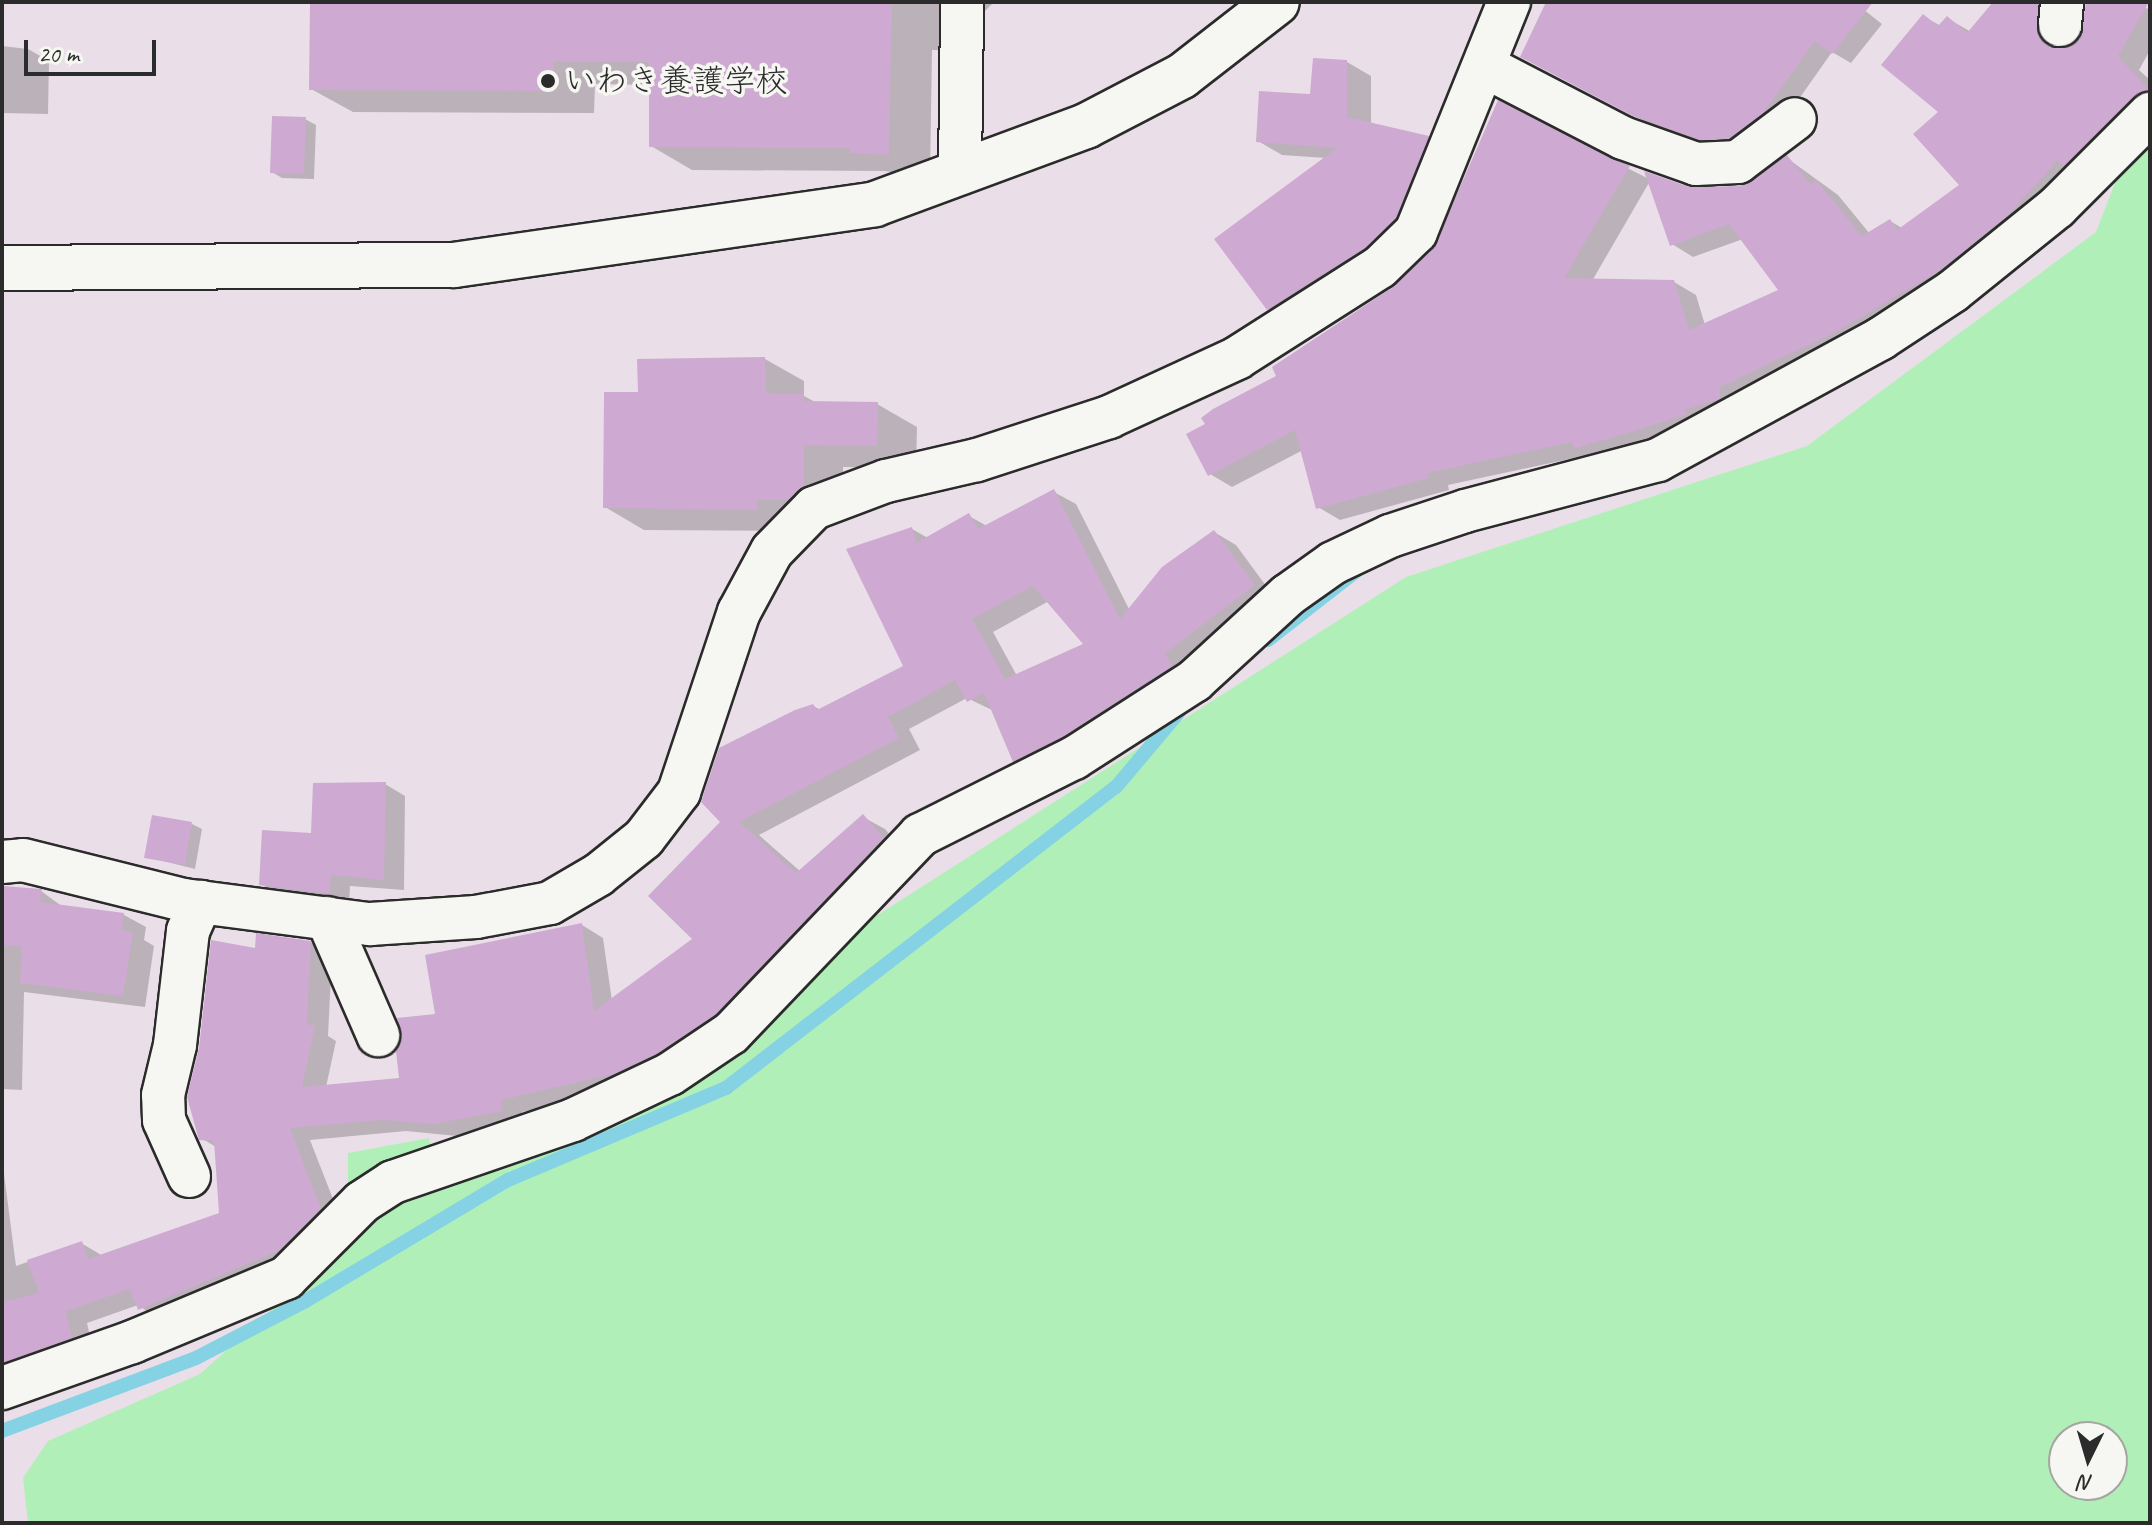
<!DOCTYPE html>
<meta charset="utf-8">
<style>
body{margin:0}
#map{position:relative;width:2152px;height:1525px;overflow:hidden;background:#eadfe8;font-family:Caveat,"Klee One",sans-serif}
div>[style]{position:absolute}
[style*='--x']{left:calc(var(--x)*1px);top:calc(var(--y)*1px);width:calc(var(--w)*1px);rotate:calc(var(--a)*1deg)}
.green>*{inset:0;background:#b0f0b8}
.shadow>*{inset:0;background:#0003}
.stream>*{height:14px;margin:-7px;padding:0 7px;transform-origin:7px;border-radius:7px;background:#84d2e3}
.building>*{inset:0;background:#cea9d1}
.roads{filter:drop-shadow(2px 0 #2b2b2b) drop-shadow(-2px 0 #2b2b2b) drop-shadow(0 2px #2b2b2b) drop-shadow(0 -2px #2b2b2b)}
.street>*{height:42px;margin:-21px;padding:0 21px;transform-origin:21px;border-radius:21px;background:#f6f6f2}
.secondary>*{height:44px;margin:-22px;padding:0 22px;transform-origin:22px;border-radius:22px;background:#f6f6f2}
.dots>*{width:22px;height:22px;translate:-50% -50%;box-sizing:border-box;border:4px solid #f6f6f2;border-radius:50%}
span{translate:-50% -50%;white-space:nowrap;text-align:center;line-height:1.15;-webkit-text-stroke:7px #f6f6f2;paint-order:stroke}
.poi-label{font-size:32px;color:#2b2b2b}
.left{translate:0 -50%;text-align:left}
.frame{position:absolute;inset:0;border:4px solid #2b2b2b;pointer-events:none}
.north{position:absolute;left:2048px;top:1421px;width:80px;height:80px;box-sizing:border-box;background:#f6f6f2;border:2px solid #a5a5a2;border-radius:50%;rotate:185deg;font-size:22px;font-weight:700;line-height:32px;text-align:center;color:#2b2b2b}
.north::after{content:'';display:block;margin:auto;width:28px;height:36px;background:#2b2b2b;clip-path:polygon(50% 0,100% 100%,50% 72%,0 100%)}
.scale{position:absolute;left:24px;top:40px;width:132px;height:36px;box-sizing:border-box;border:4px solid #2b2b2b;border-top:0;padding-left:10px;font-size:24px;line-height:28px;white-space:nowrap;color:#2b2b2b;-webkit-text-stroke:6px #f6f6f2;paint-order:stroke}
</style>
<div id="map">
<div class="green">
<div style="clip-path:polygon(evenodd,2150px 92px,2150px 1523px,28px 1523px,23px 1478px,48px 1441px,200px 1374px,348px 1241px,348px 1153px,429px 1138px,438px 1189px,566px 1137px,873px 918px,1406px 577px,1807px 446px,2096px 232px,2150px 92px,2064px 1437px,2112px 1437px,2112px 1485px,2064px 1485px,2064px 1437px)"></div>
</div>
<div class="shadow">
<div style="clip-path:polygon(312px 2px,994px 2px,982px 14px,978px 51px,932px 50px,930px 177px,884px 171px,692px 170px,651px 146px,651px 85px,595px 84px,594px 113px,353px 112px,311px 89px)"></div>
<div style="clip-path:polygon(1548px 2px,1854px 2px,1882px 24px,1851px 63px,1832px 52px,1782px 123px,1720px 149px,1654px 126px,1541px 67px)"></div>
<div style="clip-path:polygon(evenodd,1995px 2px,2063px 2px,2057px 37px,2063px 49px,2082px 39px,2087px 2px,2135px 2px,2150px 10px,2150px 50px,2139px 70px,2150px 80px,2150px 114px,2028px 229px,1743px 409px,1597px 460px,1588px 455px,1448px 485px,1449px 490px,1340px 520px,1318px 507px,1303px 450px,1232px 487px,1210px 474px,1279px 377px,1394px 289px,1434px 250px,1499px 103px,1649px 179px,1688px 189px,1740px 188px,1787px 158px,1838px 195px,1870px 234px,1890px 221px,1902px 228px,1962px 185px,1941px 112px,1923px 16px,1941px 26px,1947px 18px,1971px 32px,1995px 2px,1650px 181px,1672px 244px,1693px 257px,1743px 239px,1781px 290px,1705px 325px,1696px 295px,1674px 282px,1592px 281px,1650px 181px)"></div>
<div style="clip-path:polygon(2px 46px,28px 49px,49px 61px,48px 114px,2px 113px)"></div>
<div style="clip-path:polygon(1347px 62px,1371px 76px,1371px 124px,1428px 137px,1453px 151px,1420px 232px,1293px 323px,1268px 309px,1326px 158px,1282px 155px,1258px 141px)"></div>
<div style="clip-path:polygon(305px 119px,316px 125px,314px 179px,282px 178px,272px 172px)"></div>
<div style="clip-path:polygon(765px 359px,804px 381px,804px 396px,817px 403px,877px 404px,917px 427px,916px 468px,843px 467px,843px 510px,796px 531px,644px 530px,605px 507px,640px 394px)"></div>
<div style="clip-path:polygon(evenodd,1054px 492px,1076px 504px,1130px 611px,1214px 532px,1236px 545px,1275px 598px,1036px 773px,1014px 760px,994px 711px,967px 698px,909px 729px,920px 750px,759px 835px,801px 872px,863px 817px,885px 829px,904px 852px,738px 1026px,636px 1086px,522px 1112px,524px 1123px,457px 1136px,406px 1131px,310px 1140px,342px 1222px,302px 1262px,161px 1321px,138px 1305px,87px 1323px,93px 1350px,2px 1376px,2px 1158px,16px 1266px,81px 1243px,103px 1256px,221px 1215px,216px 1147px,201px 1138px,257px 951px,310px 942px,332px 955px,328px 1036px,336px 1041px,326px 1087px,401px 1080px,438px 1016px,582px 925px,603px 938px,612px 1001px,695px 939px,723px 822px,813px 706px,821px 710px,906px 666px,912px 529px,928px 538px,969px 516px,987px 526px,1054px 492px,1049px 601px,1086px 645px,1017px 676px,993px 632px,1049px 601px)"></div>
<div style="clip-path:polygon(385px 784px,405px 796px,404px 890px,350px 886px,349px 904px,281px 896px,261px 884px)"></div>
<div style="clip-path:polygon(192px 824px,202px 829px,195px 869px,147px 857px)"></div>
<div style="clip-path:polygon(2px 886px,41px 891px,63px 907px,124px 915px,146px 927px,144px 940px,154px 946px,145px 1007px,24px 992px,22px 1090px,2px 1089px)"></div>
</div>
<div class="stream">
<div style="--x:1268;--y:640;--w:115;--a:-38"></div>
<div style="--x:2;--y:1431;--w:207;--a:-20.6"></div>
<div style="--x:196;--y:1358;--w:122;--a:-27.4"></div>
<div style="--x:304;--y:1302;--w:238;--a:-30.9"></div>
<div style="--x:508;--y:1180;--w:237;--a:-22.9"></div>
<div style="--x:726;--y:1088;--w:493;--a:-37.7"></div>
<div style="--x:1116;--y:787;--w:99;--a:-49.9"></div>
</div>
<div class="building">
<div style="clip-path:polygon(310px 2px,892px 2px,889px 155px,850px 153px,850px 148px,649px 147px,649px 62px,554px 62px,554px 91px,309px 90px)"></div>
<div style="clip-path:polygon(1546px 2px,1873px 2px,1832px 54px,1815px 41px,1763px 113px,1729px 138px,1700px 140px,1633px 116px,1520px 57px)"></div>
<div style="clip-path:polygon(1993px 2px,2038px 2px,2038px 34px,2059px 49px,2080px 38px,2086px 2px,2149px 2px,2118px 56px,2150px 91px,2133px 97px,2064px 166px,2058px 160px,2006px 217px,1937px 272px,1832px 334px,1720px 387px,1720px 399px,1684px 410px,1686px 415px,1574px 449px,1572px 442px,1427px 473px,1429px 478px,1316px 509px,1295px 430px,1208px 476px,1186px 434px,1205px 424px,1201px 418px,1213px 409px,1276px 376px,1272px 367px,1393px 287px,1433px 249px,1498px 100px,1630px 166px,1564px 278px,1674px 280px,1689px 330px,1778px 290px,1729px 224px,1670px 246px,1644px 171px,1689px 187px,1739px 186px,1787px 155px,1811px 185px,1816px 180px,1862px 236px,1890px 219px,1897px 230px,1959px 185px,1913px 134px,1938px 112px,1881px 65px,1923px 14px,1938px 26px,1947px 16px,1967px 33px)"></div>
<div style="clip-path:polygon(1313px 58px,1347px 60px,1347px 117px,1429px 136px,1396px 218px,1365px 248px,1267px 310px,1214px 239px,1337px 148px,1256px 142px,1259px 91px,1310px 94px)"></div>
<div style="clip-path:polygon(272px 116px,306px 117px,304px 174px,270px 173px)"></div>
<div style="clip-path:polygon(765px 357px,766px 393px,804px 394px,804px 401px,878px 402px,877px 446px,804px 445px,804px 487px,788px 500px,757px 500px,757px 510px,603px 508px,604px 392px,638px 392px,637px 359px)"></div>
<div style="clip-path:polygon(evenodd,1054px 489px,1120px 619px,1162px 567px,1214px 530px,1255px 585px,1165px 653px,1172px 666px,1062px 737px,1013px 762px,984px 693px,967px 702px,955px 680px,888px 717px,899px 738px,739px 822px,796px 873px,863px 814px,884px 838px,715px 1015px,658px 1053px,613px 1074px,501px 1100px,503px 1111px,434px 1124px,382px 1120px,290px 1128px,321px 1209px,280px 1250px,138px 1310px,130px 1289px,66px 1311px,72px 1338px,2px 1363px,2px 1302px,39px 1293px,27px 1260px,82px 1241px,88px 1259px,219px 1213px,214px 1141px,199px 1140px,187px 1097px,199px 1048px,211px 940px,255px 948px,256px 933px,311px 941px,307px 1024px,315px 1026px,302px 1087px,399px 1078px,396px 1051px,402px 1037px,397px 1018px,435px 1014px,425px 955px,582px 923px,594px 1011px,692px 939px,648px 896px,720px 822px,701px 802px,719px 748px,795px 710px,813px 704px,817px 710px,903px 666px,846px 549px,912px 527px,916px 543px,969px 513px,978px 529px,1054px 489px,1033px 586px,1083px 644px,1005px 679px,972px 619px,1033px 586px)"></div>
<div style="clip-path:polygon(386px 782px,384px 880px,331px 875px,330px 894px,259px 885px,262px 830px,311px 833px,313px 783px)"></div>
<div style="clip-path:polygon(152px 815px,192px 822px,185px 865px,144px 858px)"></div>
<div style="clip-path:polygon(2px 886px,42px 889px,40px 902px,124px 913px,122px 930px,133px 932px,123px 996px,20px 983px,22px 946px,2px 945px)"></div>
</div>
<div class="roads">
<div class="street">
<div style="--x:2060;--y:25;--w:23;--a:-85"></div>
<div style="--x:1486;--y:67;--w:154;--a:27.4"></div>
<div style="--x:1623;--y:138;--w:77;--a:19.6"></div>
<div style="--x:1696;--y:164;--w:42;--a:-2.7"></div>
<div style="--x:1738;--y:162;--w:71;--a:-37"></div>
<div style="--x:960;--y:173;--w:171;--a:-89.3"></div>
<div style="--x:2;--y:862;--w:21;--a:-5"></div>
<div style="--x:23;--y:860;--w:166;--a:14"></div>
<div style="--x:184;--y:900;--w:188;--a:7.4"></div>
<div style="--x:370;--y:924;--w:106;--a:-3.8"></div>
<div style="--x:476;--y:917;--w:75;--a:-10.7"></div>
<div style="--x:550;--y:903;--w:56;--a:-30.3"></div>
<div style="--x:598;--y:875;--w:59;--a:-38.8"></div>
<div style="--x:644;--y:838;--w:58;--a:-52.7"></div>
<div style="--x:679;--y:792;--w:190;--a:-71.6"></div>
<div style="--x:739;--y:612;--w:69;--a:-61.6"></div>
<div style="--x:772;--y:551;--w:60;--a:-45.7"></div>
<div style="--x:814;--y:508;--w:77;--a:-20.6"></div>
<div style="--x:886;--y:481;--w:93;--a:-13"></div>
<div style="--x:977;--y:460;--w:139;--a:-18"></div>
<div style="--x:1109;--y:417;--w:141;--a:-24.7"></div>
<div style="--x:1237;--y:358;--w:169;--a:-32.5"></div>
<div style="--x:1380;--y:267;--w:50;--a:-44.2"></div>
<div style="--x:1416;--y:232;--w:248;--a:-68"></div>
<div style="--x:327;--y:918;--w:128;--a:66.4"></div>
<div style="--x:189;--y:1176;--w:61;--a:-114.1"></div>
<div style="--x:164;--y:1120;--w:25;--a:-92"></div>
<div style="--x:163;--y:1095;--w:51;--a:-76.5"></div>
<div style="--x:175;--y:1045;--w:115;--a:-83.5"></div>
<div style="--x:188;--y:931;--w:32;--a:-66"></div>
<div style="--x:2;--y:1388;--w:138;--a:-19.5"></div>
<div style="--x:132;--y:1342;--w:167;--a:-22.6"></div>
<div style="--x:286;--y:1278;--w:107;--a:-45"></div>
<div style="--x:362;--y:1202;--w:37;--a:-33"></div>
<div style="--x:393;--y:1182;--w:190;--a:-19"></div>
<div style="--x:573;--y:1120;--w:107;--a:-25.4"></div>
<div style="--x:670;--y:1074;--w:73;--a:-33.9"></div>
<div style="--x:731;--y:1033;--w:274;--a:-46.3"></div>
<div style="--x:920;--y:835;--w:172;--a:-26.6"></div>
<div style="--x:1074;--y:758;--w:143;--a:-32.7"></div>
<div style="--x:1194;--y:681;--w:127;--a:-42.5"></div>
<div style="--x:1288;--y:595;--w:55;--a:-35.4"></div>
<div style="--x:1333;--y:563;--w:63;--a:-25.3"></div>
<div style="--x:1390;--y:536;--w:79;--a:-18.4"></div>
<div style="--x:1465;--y:511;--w:200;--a:-14.8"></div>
<div style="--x:1658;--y:460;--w:253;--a:-28.6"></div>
<div style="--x:1880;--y:339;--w:87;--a:-33.3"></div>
<div style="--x:1953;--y:291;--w:134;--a:-38.9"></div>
<div style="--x:2057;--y:207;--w:132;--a:-45"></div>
</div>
<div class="secondary">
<div style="--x:2;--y:268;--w:452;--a:-0.4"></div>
<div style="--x:454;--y:265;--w:425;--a:-8.2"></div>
<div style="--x:875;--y:204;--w:225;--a:-20.3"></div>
<div style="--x:1086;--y:126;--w:108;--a:-27.5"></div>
<div style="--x:1182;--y:76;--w:120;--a:-37.9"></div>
</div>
</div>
<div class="dots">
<div style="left:548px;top:81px;background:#2b2b2b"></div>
</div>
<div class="poi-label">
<span class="left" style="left:564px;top:81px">いわき養護学校</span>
</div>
<div class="frame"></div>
<div class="north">N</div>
<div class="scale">20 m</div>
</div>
